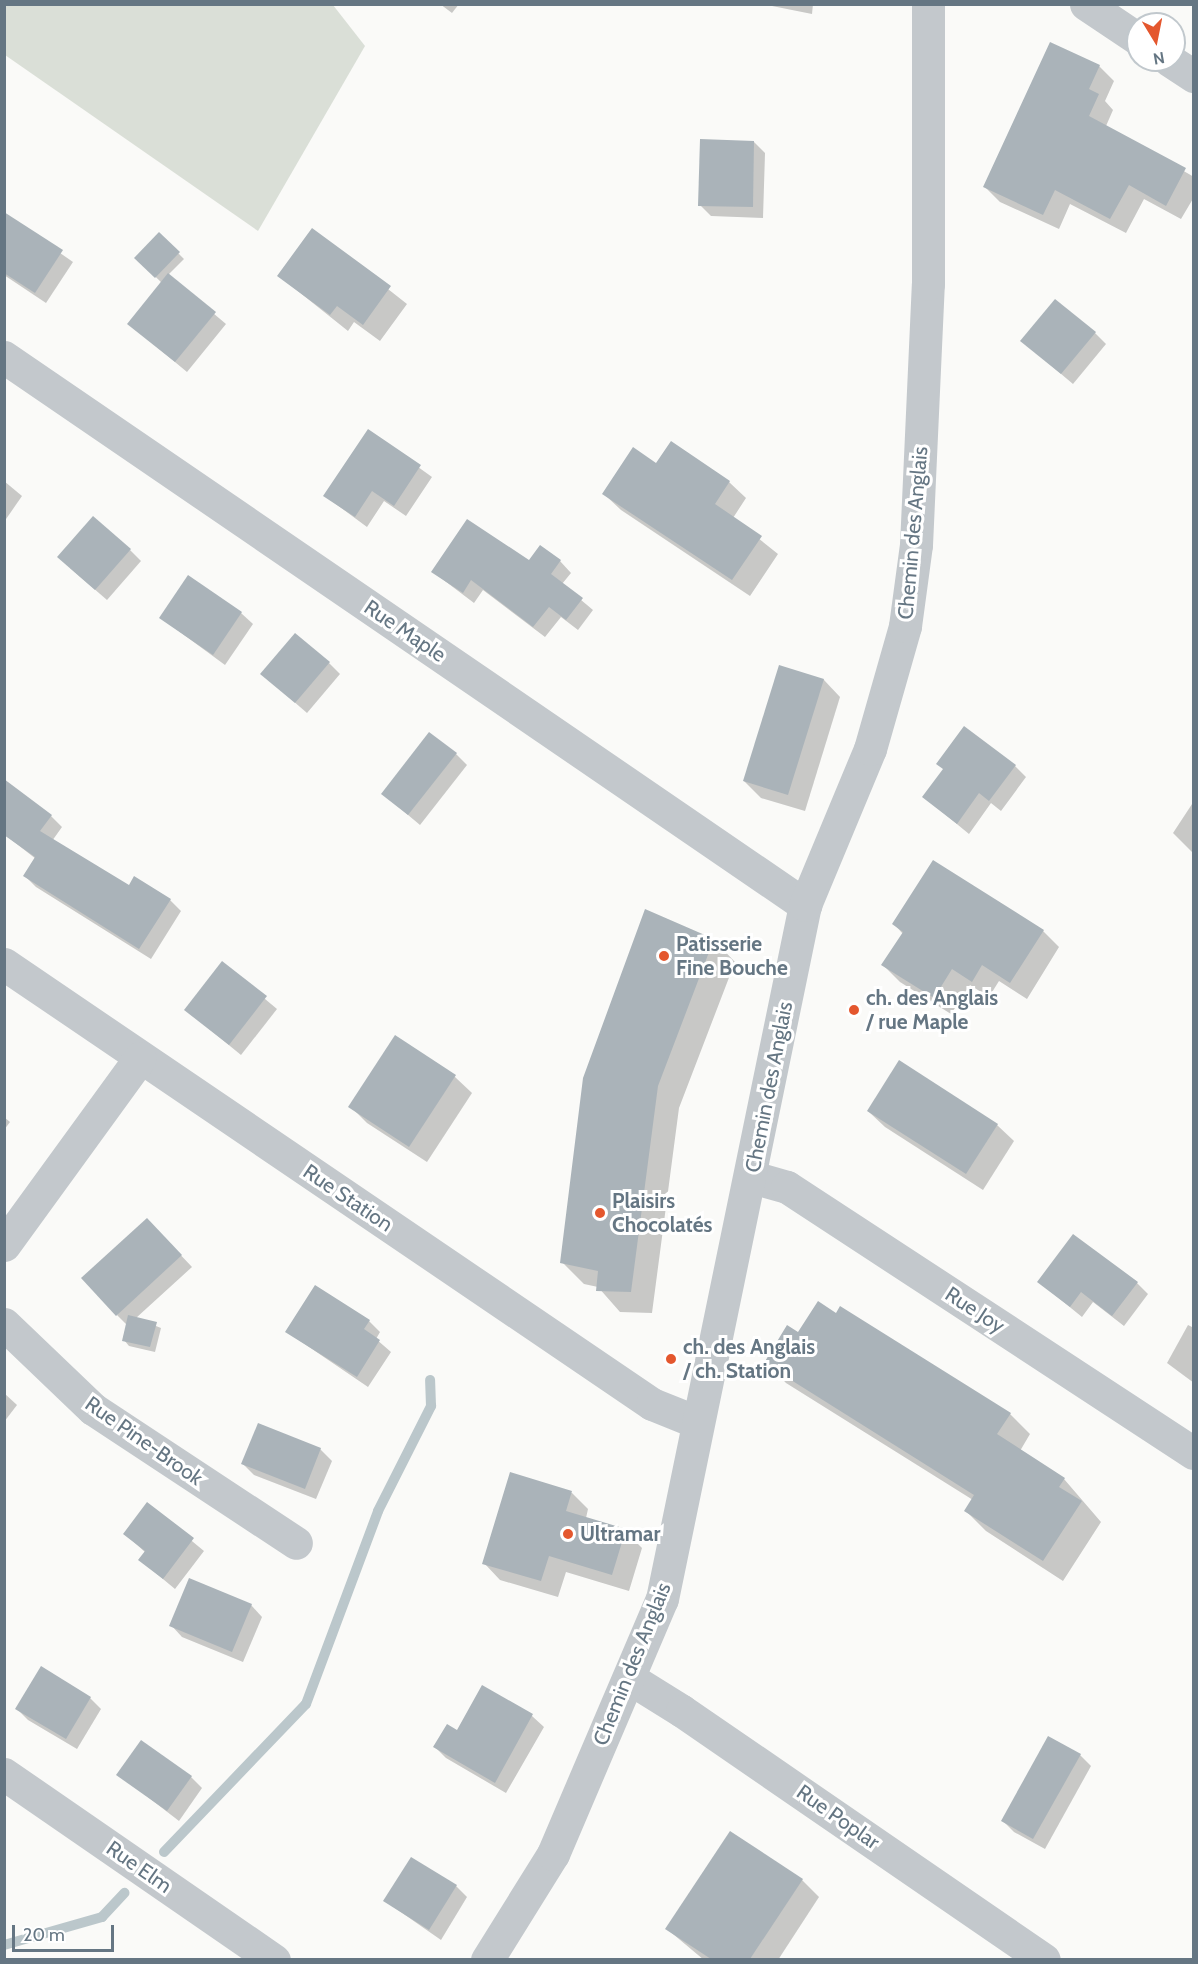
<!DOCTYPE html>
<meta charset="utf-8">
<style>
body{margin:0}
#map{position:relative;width:1198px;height:1964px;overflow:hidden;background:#fafaf8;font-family:Cabin,sans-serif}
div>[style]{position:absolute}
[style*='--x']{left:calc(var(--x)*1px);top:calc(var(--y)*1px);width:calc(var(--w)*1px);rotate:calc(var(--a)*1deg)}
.green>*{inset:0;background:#dadfd7}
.shadow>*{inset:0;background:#0003}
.stream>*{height:10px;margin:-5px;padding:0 5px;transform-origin:5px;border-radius:5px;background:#bbc7cb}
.building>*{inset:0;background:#aab3b9}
.minor>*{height:33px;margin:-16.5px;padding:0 16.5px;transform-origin:16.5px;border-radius:16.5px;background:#c3c8cc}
.dots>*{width:16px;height:16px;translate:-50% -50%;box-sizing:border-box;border:3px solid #fff;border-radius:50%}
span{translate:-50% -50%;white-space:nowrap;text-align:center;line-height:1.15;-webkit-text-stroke:6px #fff;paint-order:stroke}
.street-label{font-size:21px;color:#657683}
.poi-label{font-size:21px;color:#657683;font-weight:700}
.left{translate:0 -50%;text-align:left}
.frame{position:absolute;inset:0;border:6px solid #657683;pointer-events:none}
.north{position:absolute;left:1126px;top:12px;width:60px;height:60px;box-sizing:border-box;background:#fff;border:2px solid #c1c8cd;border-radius:50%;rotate:170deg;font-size:16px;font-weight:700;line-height:24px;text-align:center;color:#657683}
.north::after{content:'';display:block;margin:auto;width:21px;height:27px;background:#e4572e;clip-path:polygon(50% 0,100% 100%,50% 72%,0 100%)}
.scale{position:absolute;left:12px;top:1925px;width:102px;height:27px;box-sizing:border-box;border:3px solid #657683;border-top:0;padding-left:8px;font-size:18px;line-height:21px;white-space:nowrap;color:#657683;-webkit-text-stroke:4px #fff;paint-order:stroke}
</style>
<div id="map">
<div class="green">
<div style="clip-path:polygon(5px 4px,333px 5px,365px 46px,258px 231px,5px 55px)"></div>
</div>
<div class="shadow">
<div style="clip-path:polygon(440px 4px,459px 4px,452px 13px)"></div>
<div style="clip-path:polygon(762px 4px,813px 4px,812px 14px)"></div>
<div style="clip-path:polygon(1099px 66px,1114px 81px,1105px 101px,1113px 110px,1106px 126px,1194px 177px,1194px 197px,1181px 219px,1144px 199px,1126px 233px,1070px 204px,1059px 229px,1000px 202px,985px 187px)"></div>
<div style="clip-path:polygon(754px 142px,765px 153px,763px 218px,711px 216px,700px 205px)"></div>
<div style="clip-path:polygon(4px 214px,73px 262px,46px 303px,4px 275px)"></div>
<div style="clip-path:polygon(313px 230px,407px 304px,380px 341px,354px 322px,348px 331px,279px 276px)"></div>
<div style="clip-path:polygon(159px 234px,184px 259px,168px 275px,226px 324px,187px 372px,129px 324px,162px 283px,136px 258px)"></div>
<div style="clip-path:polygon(1095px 333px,1106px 344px,1073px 384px,1022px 341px)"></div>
<div style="clip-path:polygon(368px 431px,432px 477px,406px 516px,384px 501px,367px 527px,325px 496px)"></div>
<div style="clip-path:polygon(657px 465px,729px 482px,746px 498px,733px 518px,778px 554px,750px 596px,621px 510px,604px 494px)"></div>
<div style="clip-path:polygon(4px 481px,22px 496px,4px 522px)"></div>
<div style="clip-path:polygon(130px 550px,141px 561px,107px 600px,70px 568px)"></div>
<div style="clip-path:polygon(560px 561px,571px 573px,562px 584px,593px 610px,578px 630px,561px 617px,545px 637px,483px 590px,474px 603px,433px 572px)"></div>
<div style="clip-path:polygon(241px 613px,253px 624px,225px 665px,161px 618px)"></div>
<div style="clip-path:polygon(329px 663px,340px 674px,307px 713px,262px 674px)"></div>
<div style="clip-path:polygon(780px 667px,824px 680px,840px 697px,805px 811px,761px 798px,744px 781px)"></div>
<div style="clip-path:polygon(456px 754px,467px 765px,420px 825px,383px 794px)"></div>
<div style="clip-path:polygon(1015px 766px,1026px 777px,1001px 811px,991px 803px,969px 834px,924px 797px)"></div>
<div style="clip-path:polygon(1194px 801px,1194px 854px,1173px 833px)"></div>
<div style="clip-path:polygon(51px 816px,62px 827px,52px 841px,130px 887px,170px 900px,181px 911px,151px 959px,36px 887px,25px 876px,36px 859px,4px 834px)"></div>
<div style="clip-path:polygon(646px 911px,714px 940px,735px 962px,679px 1108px,652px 1313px,620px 1312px,598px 1287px,584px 1284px,562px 1262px)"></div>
<div style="clip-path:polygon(894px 924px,1043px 931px,1059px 947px,1027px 999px,999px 981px,989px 997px,970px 985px,951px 1014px,900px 982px,883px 965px,903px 934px)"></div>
<div style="clip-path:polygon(222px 963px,277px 1009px,241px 1055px,186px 1010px)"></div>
<div style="clip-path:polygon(396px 1037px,455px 1077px,472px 1093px,427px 1162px,367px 1123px,350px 1106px)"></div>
<div style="clip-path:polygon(868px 1111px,997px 1125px,1014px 1141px,983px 1190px,885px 1127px)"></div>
<div style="clip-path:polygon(4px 1117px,10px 1122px,4px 1130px)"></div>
<div style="clip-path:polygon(158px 1231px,192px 1267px,136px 1318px,161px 1328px,155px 1352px,129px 1346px,124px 1340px,127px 1325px,117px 1315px)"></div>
<div style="clip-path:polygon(1039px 1282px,1137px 1283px,1148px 1294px,1124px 1326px,1093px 1302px,1082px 1317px)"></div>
<div style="clip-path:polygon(369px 1321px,380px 1332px,376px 1339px,391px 1352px,368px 1387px,287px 1332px)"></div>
<div style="clip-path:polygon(1188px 1325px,1194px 1328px,1194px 1383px,1167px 1363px)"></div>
<div style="clip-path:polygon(799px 1334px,1010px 1414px,1030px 1434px,1020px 1451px,1064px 1479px,1101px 1522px,1063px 1581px,986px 1531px,966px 1511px,973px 1500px,786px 1383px,766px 1362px)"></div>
<div style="clip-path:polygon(4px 1393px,17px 1405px,4px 1422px)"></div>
<div style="clip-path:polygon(320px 1449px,332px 1461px,316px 1499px,254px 1475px,243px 1464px)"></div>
<div style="clip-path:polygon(511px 1474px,572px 1493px,588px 1509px,586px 1518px,625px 1531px,642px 1548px,629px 1591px,566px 1572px,558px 1597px,500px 1580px,484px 1563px)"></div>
<div style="clip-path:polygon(147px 1504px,204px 1551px,175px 1589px,140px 1560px,146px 1553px,125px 1534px)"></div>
<div style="clip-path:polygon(251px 1605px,262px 1617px,243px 1662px,182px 1637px,171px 1625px)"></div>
<div style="clip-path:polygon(483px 1687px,532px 1716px,544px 1727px,506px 1793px,446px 1758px,435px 1747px,457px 1732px)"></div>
<div style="clip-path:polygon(90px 1698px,101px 1709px,77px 1749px,28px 1720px,17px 1709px)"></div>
<div style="clip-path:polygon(1080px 1755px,1091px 1766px,1045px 1849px,1014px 1832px,1003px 1821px)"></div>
<div style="clip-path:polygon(118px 1774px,191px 1777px,202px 1788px,179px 1821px)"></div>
<div style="clip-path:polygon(802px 1880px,819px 1897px,778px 1960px,704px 1960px,667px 1929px)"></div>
<div style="clip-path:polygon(456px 1886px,467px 1897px,441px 1940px,385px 1901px)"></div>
</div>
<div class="stream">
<div style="--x:164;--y:1852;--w:205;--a:-46.2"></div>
<div style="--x:306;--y:1704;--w:206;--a:-69.5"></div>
<div style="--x:378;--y:1511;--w:118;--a:-63.2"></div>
<div style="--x:431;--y:1406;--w:26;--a:-92"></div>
<div style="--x:4;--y:1945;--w:102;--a:-15.9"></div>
<div style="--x:102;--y:1917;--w:33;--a:-47"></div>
</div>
<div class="building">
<div style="clip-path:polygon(1050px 42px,1100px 65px,1089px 89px,1099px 94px,1089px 116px,1186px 168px,1166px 206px,1129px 185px,1110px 219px,1055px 190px,1043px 215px,983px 187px)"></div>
<div style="clip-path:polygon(700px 139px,754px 141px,753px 207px,698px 206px)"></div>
<div style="clip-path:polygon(4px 212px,63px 250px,35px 293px,4px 273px)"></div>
<div style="clip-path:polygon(312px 228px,391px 286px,363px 325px,337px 306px,330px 315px,277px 276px)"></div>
<div style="clip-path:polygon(159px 232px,180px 252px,155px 278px,134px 258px)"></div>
<div style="clip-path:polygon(168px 273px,216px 312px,175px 362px,127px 324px)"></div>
<div style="clip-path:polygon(1055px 299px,1096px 332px,1061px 374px,1020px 341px)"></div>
<div style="clip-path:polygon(368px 429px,421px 465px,394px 506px,372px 491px,355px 517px,323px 496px)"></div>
<div style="clip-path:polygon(671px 441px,730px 481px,715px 504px,762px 536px,732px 580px,602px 494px,633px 447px,656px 463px)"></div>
<div style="clip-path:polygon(93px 516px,131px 549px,95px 590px,57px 557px)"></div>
<div style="clip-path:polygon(467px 519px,529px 560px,540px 545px,561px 560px,551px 574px,583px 598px,566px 620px,549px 607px,533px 627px,471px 580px,463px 593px,431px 572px)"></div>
<div style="clip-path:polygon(188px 575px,242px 612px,213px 655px,159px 618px)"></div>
<div style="clip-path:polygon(295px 633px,330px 662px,295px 703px,260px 674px)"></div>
<div style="clip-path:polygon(779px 665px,824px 679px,788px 795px,743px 781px)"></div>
<div style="clip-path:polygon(964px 726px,1016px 765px,989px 801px,979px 793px,957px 824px,922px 797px,943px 769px,936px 764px)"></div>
<div style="clip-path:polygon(429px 732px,457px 753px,408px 815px,381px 794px)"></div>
<div style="clip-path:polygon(4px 779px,52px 815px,40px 831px,129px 885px,134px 876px,171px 899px,139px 949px,23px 876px,35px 857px,4px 835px)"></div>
<div style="clip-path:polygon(933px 860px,1044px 930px,1010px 983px,982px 965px,972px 982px,952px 969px,934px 998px,881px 965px,903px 932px,892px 924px)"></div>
<div style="clip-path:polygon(645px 909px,714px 939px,658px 1086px,631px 1292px,596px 1291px,598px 1271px,560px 1263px,583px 1078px)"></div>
<div style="clip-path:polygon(222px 961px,267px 996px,229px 1045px,184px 1010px)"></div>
<div style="clip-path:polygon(395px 1035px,456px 1075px,409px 1147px,348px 1107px)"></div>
<div style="clip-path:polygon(899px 1060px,998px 1124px,966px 1174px,867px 1111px)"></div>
<div style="clip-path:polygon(147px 1218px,182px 1255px,116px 1316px,81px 1278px)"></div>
<div style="clip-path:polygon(1073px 1234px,1138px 1282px,1112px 1316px,1081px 1292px,1070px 1307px,1037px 1282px)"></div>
<div style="clip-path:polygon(315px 1285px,370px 1320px,364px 1329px,380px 1340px,357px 1377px,285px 1332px)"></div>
<div style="clip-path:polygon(818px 1301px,836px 1313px,840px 1306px,1011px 1413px,997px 1434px,1065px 1478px,1059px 1487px,1082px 1501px,1043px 1561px,964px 1511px,974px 1495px,764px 1363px,787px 1325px,798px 1332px)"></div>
<div style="clip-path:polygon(128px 1315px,157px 1322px,150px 1347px,122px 1341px)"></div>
<div style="clip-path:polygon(258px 1423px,321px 1448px,305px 1489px,241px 1464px)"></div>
<div style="clip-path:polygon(510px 1472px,572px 1491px,566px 1511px,626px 1529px,612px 1575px,549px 1556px,541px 1581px,482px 1564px)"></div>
<div style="clip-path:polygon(147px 1502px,194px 1538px,163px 1579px,138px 1560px,145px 1551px,123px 1534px)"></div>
<div style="clip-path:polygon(189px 1578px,252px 1604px,232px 1652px,169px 1626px)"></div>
<div style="clip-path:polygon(41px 1666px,91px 1697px,66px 1739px,15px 1709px)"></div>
<div style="clip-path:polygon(482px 1685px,533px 1714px,495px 1783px,433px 1747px,447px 1724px,457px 1730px)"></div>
<div style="clip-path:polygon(1048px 1736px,1081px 1754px,1033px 1839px,1001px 1821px)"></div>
<div style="clip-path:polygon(141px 1740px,192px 1776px,167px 1811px,116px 1775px)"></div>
<div style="clip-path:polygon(730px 1831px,803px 1879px,750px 1959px,711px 1959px,665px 1929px)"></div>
<div style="clip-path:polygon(411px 1857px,457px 1885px,429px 1930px,383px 1901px)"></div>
</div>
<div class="minor">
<div style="--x:1086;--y:4;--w:63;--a:33.9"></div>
<div style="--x:1169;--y:60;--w:30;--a:33"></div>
<div style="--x:4;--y:357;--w:971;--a:34.38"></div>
<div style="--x:4;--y:964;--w:783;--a:34.18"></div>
<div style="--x:652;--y:1404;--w:48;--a:21.8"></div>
<div style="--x:752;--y:1177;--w:36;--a:16"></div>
<div style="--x:787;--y:1187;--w:486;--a:33.2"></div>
<div style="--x:4;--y:1245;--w:231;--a:-54"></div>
<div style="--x:4;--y:1324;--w:123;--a:43.7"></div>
<div style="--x:93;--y:1409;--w:243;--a:33.4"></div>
<div style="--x:629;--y:1678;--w:62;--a:31.9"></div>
<div style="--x:682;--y:1711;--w:439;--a:34.5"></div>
<div style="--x:4;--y:1774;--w:328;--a:34.6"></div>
<div style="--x:487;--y:1960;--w:125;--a:-58.1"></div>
<div style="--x:553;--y:1854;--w:277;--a:-66.9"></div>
<div style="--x:662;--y:1599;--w:709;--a:-78.36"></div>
<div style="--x:805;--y:905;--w:169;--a:-67.4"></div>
<div style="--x:870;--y:749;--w:128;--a:-74.1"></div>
<div style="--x:905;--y:626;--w:82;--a:-82.3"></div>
<div style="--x:916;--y:545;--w:261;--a:-87.4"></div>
<div style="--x:928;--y:284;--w:280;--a:-90"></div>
</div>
<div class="dots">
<div style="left:664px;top:956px;background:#e4572e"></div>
<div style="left:854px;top:1010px;background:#e4572e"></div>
<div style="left:600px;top:1213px;background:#e4572e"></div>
<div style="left:671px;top:1359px;background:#e4572e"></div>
<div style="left:568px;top:1534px;background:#e4572e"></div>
</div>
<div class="street-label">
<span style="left:913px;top:533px;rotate:-85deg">Chemin des Anglais</span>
<span style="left:405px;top:631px;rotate:34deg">Rue Maple</span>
<span style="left:769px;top:1087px;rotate:-79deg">Chemin des Anglais</span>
<span style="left:348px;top:1198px;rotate:34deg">Rue Station</span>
<span style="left:975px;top:1310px;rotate:33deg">Rue Joy</span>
<span style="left:144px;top:1441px;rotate:35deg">Rue Pine-Brook</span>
<span style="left:632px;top:1664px;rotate:-68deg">Chemin des Anglais</span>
<span style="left:838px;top:1817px;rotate:35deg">Rue Poplar</span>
<span style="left:139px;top:1867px;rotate:35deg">Rue Elm</span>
</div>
<div class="poi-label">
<span class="left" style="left:676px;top:956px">Patisserie<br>Fine Bouche</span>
<span class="left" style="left:866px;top:1010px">ch. des Anglais<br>/ rue Maple</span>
<span class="left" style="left:612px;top:1213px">Plaisirs<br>Chocolatés</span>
<span class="left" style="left:683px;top:1359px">ch. des Anglais<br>/ ch. Station</span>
<span class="left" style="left:580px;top:1534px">Ultramar</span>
</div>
<div class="frame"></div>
<div class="north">N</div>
<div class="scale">20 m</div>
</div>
